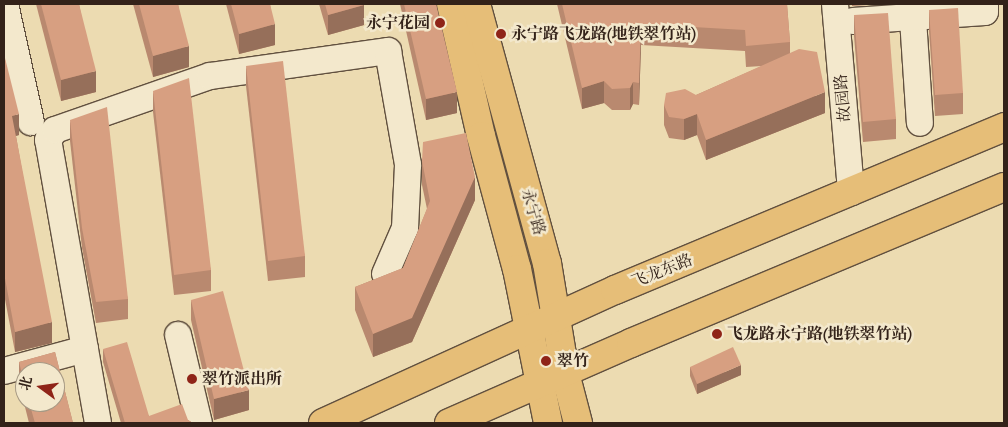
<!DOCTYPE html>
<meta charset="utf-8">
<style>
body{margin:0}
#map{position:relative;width:1008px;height:427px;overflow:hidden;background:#ecdbb1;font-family:"IM FELL French Canon","Noto Serif SC",serif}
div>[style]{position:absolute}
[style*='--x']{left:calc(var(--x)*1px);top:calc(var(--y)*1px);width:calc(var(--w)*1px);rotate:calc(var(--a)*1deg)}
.roads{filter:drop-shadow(1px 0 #61503f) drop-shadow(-1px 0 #61503f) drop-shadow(0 1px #61503f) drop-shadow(0 -1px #61503f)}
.minor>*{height:26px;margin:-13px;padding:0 13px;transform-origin:13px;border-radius:13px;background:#f3e8cc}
.major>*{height:28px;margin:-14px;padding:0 14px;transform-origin:14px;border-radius:14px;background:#e6be78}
.wall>*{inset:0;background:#b9896f}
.shaded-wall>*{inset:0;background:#966f5a}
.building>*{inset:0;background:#d79f81}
.dots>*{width:14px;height:14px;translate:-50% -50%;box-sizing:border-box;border:2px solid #f3e8cc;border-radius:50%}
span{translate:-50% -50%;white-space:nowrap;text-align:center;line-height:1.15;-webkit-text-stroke:5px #f3e8cc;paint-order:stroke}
.poi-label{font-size:16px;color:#332219;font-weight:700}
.right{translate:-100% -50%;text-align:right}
.left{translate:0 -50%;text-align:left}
.street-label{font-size:16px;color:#332219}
.frame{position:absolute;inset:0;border:5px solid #332219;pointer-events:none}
.north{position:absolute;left:15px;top:362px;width:50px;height:50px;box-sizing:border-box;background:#f3e8cc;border:1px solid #a69984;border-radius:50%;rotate:284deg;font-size:14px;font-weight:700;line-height:20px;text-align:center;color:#332219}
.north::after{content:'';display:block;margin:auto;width:18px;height:22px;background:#8f2418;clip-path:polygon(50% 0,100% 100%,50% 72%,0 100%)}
</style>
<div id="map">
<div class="roads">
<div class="minor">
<div style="--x:5;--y:4;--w:121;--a:77.6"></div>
<div style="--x:835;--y:4;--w:189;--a:85.1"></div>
<div style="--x:912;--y:4;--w:119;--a:86.2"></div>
<div style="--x:853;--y:21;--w:132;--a:-3.9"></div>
<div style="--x:985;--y:12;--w:8;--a:-90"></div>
<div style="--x:178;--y:335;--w:90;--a:76.6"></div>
<div style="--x:4;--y:371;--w:84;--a:-15.2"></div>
<div style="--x:98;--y:423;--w:287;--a:-100"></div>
<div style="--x:48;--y:140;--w:12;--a:-55"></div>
<div style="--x:55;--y:130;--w:164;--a:-19.2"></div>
<div style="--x:210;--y:76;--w:180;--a:-8"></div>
<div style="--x:388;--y:51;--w:116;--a:80"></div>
<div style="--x:408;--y:165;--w:63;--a:92.7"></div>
<div style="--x:405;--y:228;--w:50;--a:113.5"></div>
</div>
<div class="major">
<div style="--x:451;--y:4;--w:135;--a:77.2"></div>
<div style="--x:481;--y:136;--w:138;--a:74.9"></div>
<div style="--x:517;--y:269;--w:157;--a:78.6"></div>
<div style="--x:476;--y:4;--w:269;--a:74.7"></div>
<div style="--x:547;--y:263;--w:111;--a:80.7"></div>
<div style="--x:565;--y:373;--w:52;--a:75.4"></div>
<div style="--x:323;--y:423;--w:321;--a:-24.5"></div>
<div style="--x:615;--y:290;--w:422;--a:-22.7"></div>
<div style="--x:449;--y:423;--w:199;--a:-23.7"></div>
<div style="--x:631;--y:343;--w:404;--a:-22.7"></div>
</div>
</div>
<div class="wall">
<div style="clip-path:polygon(36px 4px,79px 4px,96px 92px,61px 101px)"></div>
<div style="clip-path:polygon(133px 4px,178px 4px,189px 67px,153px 77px)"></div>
<div style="clip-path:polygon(226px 4px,270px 4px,275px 45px,239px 54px)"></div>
<div style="clip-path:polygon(319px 4px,364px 4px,364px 25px,328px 35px)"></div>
<div style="clip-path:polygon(400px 4px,436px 4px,457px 113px,426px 120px)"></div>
<div style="clip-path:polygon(557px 4px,787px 4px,790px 42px,790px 53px,825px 113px,706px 160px,697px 135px,684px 140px,669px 138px,664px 125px,664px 105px,696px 95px,762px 66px,746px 67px,745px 51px,641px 45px,639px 105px,633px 104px,630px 110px,612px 110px,604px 103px,582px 109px)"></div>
<div style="clip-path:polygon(852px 4px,885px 4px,852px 6px)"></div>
<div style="clip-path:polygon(1003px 4px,1004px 4px,1004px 28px)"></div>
<div style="clip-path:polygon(929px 10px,963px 93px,963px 114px,935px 116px,929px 31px)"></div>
<div style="clip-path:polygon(854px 15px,896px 119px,896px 139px,863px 142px,854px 36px)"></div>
<div style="clip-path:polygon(4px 54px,19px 135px,16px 136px,52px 343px,15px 352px,4px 294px)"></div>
<div style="clip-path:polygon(246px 66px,305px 256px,305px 277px,268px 281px,246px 86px)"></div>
<div style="clip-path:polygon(153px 91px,211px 270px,211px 291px,174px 295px,153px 112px)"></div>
<div style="clip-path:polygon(70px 120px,128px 299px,128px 319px,96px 323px,82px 248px,70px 141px)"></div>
<div style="clip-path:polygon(422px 161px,475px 200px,412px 342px,373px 357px,355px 310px,355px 287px,403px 268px,427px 209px,422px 185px)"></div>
<div style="clip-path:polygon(191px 300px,249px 410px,214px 420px,191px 320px)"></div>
<div style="clip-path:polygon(103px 349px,149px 416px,188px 420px,193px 423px,121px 423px,103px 362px)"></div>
<div style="clip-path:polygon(evenodd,55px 352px,73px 423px,29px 423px,19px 383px,19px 362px,55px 352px,25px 372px,55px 372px,55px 402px,25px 402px,25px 372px)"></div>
<div style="clip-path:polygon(690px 367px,741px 375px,697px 394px,690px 376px)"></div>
</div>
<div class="shaded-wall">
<div style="clip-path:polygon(364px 5px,364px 25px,328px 35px,328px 15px)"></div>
<div style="clip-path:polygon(275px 24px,275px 45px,239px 54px,239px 34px)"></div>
<div style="clip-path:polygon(641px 24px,641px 45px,639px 105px,639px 83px)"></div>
<div style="clip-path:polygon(189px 46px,189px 67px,153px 77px,153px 56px)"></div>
<div style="clip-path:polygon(96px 71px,96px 92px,61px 101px,61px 80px)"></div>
<div style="clip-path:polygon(604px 81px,604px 103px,582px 109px,582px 88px)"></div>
<div style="clip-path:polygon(633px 82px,633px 104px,630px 110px,630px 88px)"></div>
<div style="clip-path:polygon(457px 92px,457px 113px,426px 120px,426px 99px)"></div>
<div style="clip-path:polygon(825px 92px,825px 113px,706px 160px,706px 140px)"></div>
<div style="clip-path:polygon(19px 114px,19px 135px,12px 137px,12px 116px)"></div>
<div style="clip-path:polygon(697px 114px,697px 135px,684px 140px,684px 119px)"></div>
<div style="clip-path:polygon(475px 177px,475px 200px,412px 342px,373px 357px,373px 334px)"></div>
<div style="clip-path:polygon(52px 322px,52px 343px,15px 352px,15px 332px)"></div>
<div style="clip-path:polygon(741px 365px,741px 375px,697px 394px,697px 384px)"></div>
<div style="clip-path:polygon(249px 390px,249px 410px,214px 420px,214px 399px)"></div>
</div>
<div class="building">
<div style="clip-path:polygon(41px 4px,79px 4px,96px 71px,61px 80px)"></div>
<div style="clip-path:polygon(139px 4px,178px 4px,189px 46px,153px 56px)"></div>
<div style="clip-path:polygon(231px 4px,270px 4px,275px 24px,239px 34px)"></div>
<div style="clip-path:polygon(325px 4px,364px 4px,364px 5px,328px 15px)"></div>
<div style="clip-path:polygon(404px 4px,436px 4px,457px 92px,426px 99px)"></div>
<div style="clip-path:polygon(562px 4px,787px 4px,790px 42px,746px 46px,745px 30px,641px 24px,639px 83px,633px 82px,630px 88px,612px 89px,604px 81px,582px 88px)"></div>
<div style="clip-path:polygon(958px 8px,963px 93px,935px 95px,929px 10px)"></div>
<div style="clip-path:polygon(888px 13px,896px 119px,863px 122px,854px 15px)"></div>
<div style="clip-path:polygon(799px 49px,817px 52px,825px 92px,706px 140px,697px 114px,684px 119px,669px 117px,664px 105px,666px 93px,685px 89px,696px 95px)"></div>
<div style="clip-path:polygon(4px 54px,19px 114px,12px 116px,52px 322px,15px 332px,4px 273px)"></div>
<div style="clip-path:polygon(283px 61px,305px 256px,268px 261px,246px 66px)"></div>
<div style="clip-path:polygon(189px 78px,211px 270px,174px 275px,153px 91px)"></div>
<div style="clip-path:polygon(107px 107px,128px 299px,96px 302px,82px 228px,70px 120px)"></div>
<div style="clip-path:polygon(466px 133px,475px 177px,412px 318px,373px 334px,355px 287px,403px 268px,430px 201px,422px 161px,423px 142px)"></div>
<div style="clip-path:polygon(223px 291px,249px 390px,214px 399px,191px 300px)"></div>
<div style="clip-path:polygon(127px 342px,149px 416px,182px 404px,188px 420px,193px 423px,125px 423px,103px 349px)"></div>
<div style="clip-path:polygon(733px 347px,741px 365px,697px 384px,690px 367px)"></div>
<div style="clip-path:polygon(55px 352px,73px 423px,35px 423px,29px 402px,55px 402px,55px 372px,25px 372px,25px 386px,19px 362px)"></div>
</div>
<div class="dots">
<div style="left:440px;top:23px;background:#8f2418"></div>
<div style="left:501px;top:34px;background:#8f2418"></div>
<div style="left:717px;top:334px;background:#8f2418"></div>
<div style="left:546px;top:361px;background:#8f2418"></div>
<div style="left:192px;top:379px;background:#8f2418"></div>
</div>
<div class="poi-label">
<span class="right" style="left:430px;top:23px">永宁花园</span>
<span class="left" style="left:511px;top:34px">永宁路飞龙路(地铁翠竹站)</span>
<span class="left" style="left:727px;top:334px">飞龙路永宁路(地铁翠竹站)</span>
<span class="left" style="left:557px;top:361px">翠竹</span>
<span class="left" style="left:202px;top:379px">翠竹派出所</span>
</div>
<div class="street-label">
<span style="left:843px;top:98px;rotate:-95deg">故园路</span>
<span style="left:533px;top:212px;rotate:74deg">永宁路</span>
<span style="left:662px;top:271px;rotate:-22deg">飞龙东路</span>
</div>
<div class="frame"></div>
<div class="north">北</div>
</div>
